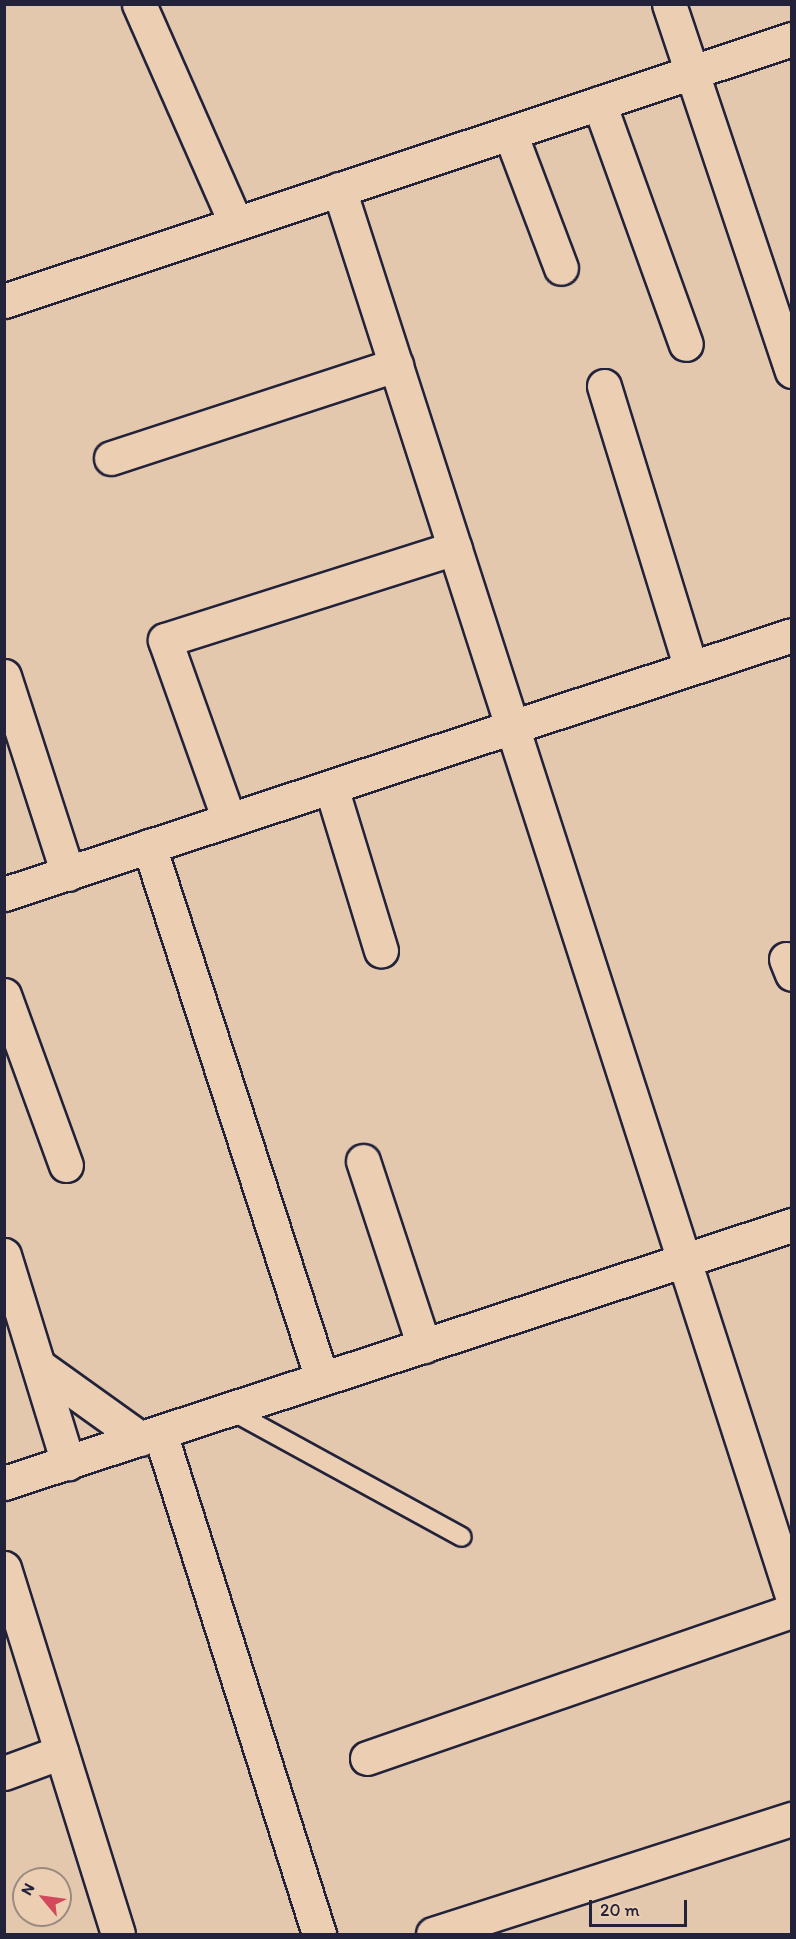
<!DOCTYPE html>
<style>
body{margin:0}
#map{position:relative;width:796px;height:1939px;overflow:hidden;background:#e4c8ad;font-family:Itim,sans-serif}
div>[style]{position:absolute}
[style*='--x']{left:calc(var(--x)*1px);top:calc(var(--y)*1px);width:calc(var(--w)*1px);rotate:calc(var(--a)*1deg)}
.roads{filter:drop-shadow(2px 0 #22223b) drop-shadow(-2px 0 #22223b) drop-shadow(0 2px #22223b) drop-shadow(0 -2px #22223b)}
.service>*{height:18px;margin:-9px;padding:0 9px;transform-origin:9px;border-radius:9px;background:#eccfb2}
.minor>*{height:33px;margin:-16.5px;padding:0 16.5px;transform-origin:16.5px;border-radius:16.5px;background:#eccfb2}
span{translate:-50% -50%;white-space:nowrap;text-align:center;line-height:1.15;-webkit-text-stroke:5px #eccfb2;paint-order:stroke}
.frame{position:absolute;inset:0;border:6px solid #22223b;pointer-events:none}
.north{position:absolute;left:12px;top:1867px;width:60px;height:60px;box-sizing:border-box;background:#eccfb2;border:2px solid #9b8a82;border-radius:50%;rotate:299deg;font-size:16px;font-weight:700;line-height:24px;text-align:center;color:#22223b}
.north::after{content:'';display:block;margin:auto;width:21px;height:27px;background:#d1495b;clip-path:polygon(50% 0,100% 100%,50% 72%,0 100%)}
.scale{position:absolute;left:589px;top:1900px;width:98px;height:27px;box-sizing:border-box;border:3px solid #22223b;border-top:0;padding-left:8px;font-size:18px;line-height:21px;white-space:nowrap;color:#22223b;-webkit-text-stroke:4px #eccfb2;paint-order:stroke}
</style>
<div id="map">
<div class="roads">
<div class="service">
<div style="--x:230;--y:1410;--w:264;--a:28.7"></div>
</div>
<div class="minor">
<div style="--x:139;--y:4;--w:240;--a:66.2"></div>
<div style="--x:669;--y:4;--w:387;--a:71.5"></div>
<div style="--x:599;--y:103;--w:256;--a:70.2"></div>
<div style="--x:510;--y:133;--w:144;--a:69.3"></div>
<div style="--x:339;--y:189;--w:1478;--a:72.15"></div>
<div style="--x:4;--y:301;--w:830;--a:-18.39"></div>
<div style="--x:604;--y:386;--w:295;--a:72.9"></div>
<div style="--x:111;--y:458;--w:300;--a:-18.1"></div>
<div style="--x:4;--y:676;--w:208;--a:72.1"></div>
<div style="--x:331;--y:787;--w:171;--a:73"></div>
<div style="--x:229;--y:820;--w:191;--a:-109.6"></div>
<div style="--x:165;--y:640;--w:304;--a:-17.6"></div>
<div style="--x:149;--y:846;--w:560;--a:72.02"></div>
<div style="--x:4;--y:894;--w:829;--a:-18.19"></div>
<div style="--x:786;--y:959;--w:16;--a:68"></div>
<div style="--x:4;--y:995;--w:181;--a:70"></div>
<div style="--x:363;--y:1161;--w:195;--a:71.8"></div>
<div style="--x:4;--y:1255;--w:218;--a:72.9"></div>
<div style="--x:39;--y:1366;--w:125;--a:35.6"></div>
<div style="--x:160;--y:1433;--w:526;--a:72.39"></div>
<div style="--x:4;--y:1483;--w:829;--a:-18.13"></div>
<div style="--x:4;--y:1568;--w:383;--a:72.7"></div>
<div style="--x:367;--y:1758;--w:450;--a:-19.1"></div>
<div style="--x:4;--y:1773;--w:61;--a:-20.2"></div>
<div style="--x:433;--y:1934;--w:377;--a:-17.8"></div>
</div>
</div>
<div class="frame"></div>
<div class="north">N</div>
<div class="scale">20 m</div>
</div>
